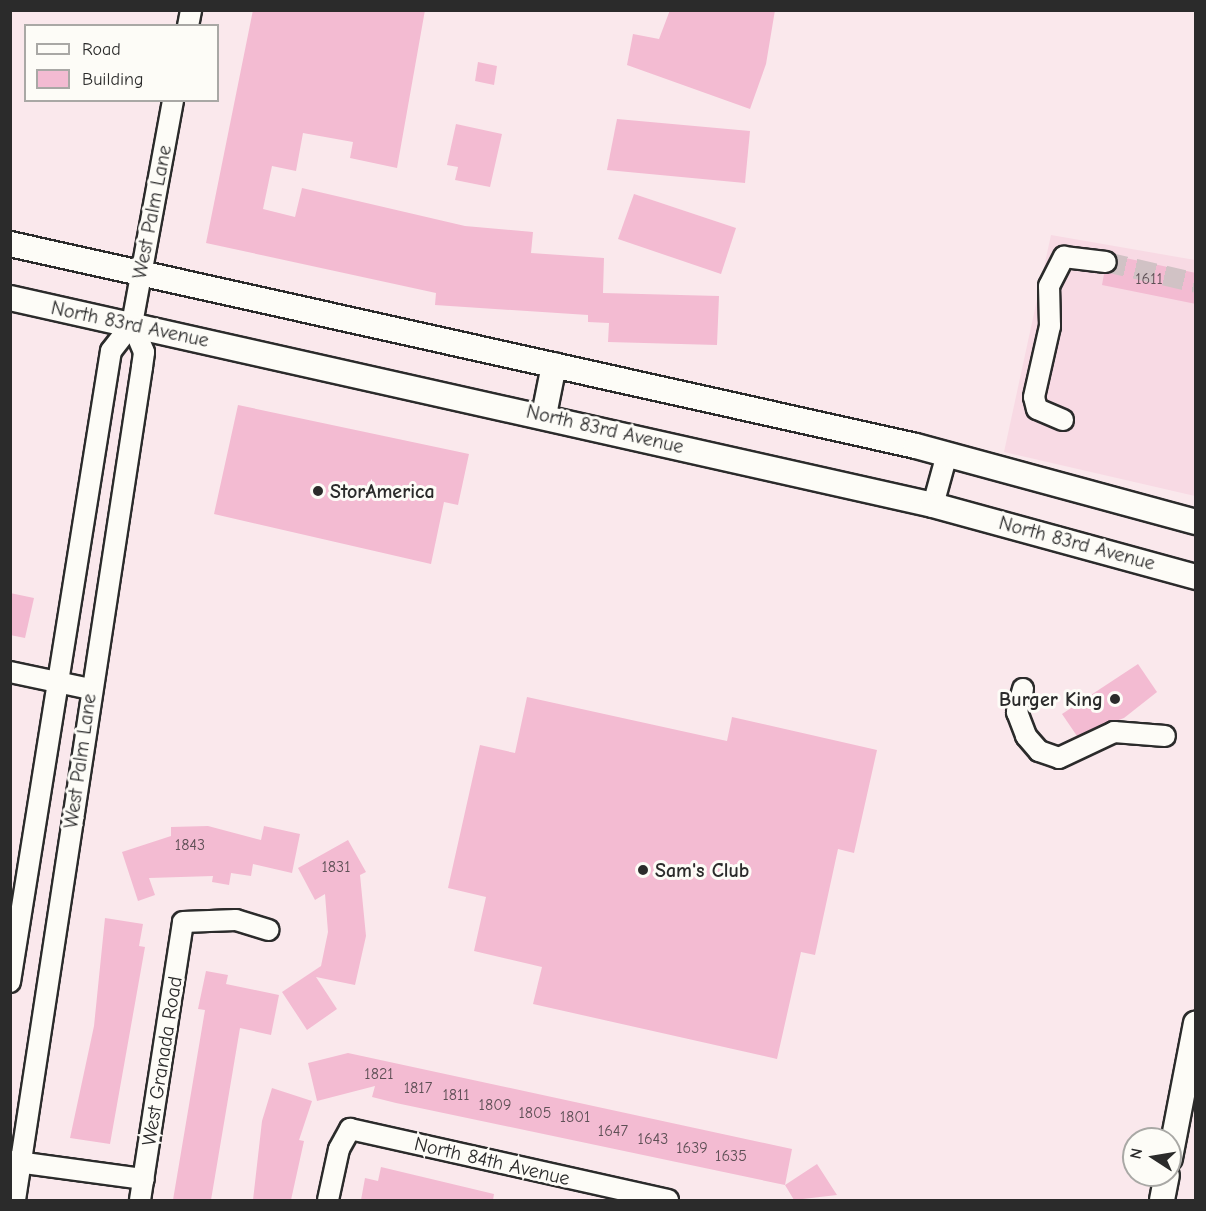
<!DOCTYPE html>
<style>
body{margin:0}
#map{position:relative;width:1206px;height:1211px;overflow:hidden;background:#fae8ec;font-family:"Comic Neue",sans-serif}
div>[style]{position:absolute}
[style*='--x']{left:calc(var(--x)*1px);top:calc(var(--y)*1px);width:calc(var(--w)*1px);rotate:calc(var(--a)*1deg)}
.built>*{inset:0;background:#f8dae4}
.building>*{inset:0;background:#f3bbd2}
.minor-tunnel>*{height:20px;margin-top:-10px;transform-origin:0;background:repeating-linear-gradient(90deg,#d1c2c5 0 20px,transparent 0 30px)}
.roads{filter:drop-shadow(2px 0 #2b2b2b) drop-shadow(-2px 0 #2b2b2b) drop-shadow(0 2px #2b2b2b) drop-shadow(0 -2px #2b2b2b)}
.minor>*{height:20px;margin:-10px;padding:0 10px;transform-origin:10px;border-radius:10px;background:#fdfcf7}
.major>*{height:24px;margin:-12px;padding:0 12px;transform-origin:12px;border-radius:12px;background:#fdfcf7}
.dots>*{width:16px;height:16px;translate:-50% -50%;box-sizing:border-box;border:3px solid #fdfcf7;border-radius:50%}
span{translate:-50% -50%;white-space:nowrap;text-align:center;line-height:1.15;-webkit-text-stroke:6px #fdfcf7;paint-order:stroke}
.number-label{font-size:16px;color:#5d4f55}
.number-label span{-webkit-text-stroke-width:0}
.street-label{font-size:20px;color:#2b2b2b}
.poi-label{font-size:20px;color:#2b2b2b;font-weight:700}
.left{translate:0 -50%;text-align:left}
.right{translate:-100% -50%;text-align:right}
.frame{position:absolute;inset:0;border:12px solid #2b2b2b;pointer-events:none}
.legend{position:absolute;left:24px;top:24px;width:195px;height:78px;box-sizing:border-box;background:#fdfcf7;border:2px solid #a9a8a5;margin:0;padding:8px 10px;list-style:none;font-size:18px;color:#2b2b2b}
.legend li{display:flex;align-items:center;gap:12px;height:30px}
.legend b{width:30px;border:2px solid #a9a8a5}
.north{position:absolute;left:1122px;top:1127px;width:60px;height:60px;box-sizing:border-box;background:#fdfcf7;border:2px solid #a9a8a5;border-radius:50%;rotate:282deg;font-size:16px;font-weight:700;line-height:24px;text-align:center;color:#2b2b2b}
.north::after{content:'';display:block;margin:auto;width:21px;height:27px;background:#2b2b2b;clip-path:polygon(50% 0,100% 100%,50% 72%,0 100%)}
</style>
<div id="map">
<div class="built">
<div style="clip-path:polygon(1051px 235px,1195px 260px,1195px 496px,1004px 452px)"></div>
</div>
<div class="building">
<div style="clip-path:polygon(253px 10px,425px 10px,397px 168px,350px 158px,353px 142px,303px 133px,296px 171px,272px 166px,263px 209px,295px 217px,302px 188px,465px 226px,533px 232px,531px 253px,604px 258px,603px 293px,719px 296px,717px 345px,608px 342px,609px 323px,588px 322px,588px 315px,435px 305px,436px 293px,206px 243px)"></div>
<div style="clip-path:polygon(670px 10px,775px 10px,766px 64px,750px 109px,627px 65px,633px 34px,659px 39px)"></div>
<div style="clip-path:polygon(478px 62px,497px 66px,494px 85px,475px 81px)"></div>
<div style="clip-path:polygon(617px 119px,750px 131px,745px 183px,607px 170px)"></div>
<div style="clip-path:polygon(456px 124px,502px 134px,490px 187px,455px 180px,458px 167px,447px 165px)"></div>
<div style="clip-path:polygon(634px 194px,736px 228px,721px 274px,618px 239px)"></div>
<div style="clip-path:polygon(1116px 256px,1196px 273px,1196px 304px,1102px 285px,1104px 274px,1116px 269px)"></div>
<div style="clip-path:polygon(238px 405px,469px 454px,458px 505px,444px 502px,431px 564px,214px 514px)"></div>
<div style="clip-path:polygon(10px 593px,34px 598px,25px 638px,10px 635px)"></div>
<div style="clip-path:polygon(1138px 664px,1157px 692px,1124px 718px,1077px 736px,1062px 714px)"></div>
<div style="clip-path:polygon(527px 697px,727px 741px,732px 717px,877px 750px,854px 853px,838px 849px,815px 955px,801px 952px,777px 1059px,533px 1004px,542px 967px,474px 951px,486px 897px,448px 888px,480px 745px,515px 753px)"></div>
<div style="clip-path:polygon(208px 826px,261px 840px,264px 826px,300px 834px,292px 873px,253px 864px,251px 876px,231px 873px,229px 885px,212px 882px,213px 876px,149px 878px,155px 895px,138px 901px,122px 852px,171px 836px,171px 827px)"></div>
<div style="clip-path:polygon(348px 840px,366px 872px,360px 875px,366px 936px,355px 985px,316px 977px,337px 1009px,307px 1030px,282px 992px,321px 966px,328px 932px,325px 894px,315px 900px,298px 868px)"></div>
<div style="clip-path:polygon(105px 918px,143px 924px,139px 946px,145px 947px,110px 1144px,70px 1138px,94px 1026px)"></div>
<div style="clip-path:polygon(206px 971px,228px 975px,226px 984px,279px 995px,271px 1035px,240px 1028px,211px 1200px,173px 1200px,205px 1010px,198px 1009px)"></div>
<div style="clip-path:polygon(348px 1053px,792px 1149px,785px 1185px,817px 1164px,837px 1195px,794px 1200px,785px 1185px,396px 1103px,372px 1097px,375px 1086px,317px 1101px,308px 1063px)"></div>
<div style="clip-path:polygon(272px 1088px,312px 1101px,299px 1140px,304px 1141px,291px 1200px,253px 1200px,262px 1121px)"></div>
<div style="clip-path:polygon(381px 1167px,494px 1194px,493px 1200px,361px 1200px,365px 1178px,378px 1181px)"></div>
</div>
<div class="minor-tunnel">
<div style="--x:1106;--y:262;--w:92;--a:13.1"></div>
</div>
<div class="roads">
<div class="minor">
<div style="--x:188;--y:26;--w:16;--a:-79"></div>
<div style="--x:1063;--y:420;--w:28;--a:-157"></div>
<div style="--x:1037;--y:409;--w:12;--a:-104"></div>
<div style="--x:1034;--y:397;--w:73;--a:-77.3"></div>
<div style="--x:1050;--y:326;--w:40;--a:-91.4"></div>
<div style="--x:1049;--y:286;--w:33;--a:-63"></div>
<div style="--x:1064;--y:257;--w:42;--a:6.8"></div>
<div style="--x:933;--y:505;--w:53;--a:-74.6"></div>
<div style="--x:10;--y:672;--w:82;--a:12"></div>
<div style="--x:1023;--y:689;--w:24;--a:105"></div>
<div style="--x:1017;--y:712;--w:26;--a:69"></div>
<div style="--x:1026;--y:736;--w:20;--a:49"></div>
<div style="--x:1039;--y:751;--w:21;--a:19"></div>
<div style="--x:1059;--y:758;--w:61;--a:-25.3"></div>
<div style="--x:1114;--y:732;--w:51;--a:4.5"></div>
<div style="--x:10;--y:982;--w:639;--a:-80.91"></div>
<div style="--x:111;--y:351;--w:34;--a:-52"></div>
<div style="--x:132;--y:324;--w:228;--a:-79.6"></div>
<div style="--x:10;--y:1161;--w:135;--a:7.7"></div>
<div style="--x:15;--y:1200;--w:843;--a:-81.33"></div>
<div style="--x:142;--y:367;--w:15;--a:-82"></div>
<div style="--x:144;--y:352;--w:30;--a:-113"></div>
<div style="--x:140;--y:1200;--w:281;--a:-81.2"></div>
<div style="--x:183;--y:922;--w:53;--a:-2.2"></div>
<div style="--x:236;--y:920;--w:34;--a:17"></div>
<div style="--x:328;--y:1200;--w:52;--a:-77.8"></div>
<div style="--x:339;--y:1149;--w:23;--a:-61"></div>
<div style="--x:350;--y:1129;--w:326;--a:12.6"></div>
</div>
<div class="major">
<div style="--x:10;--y:244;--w:928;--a:12.57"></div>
<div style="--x:916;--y:446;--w:290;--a:15.2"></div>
<div style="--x:10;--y:298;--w:946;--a:12.64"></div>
<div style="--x:933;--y:505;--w:273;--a:15.3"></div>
<div style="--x:544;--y:415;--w:51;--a:-78.7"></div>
<div style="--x:1170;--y:1158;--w:137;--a:-79.1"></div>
<div style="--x:1162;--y:1200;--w:25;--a:-79"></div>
</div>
</div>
<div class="dots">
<div style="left:318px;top:491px;background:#2b2b2b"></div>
<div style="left:1115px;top:699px;background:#2b2b2b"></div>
<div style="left:643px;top:870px;background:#2b2b2b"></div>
</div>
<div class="number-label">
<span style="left:1149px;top:279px">1611</span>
<span style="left:190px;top:845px">1843</span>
<span style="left:336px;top:867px">1831</span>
<span style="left:379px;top:1074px">1821</span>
<span style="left:418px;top:1088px">1817</span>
<span style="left:456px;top:1095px">1811</span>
<span style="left:495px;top:1105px">1809</span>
<span style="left:535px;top:1113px">1805</span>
<span style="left:575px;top:1117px">1801</span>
<span style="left:613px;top:1131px">1647</span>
<span style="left:653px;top:1139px">1643</span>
<span style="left:692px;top:1148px">1639</span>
<span style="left:731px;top:1156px">1635</span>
</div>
<div class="street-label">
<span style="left:152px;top:212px;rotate:-79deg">West Palm Lane</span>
<span style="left:130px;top:324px;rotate:12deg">North 83rd Avenue</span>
<span style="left:605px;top:429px;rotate:13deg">North 83rd Avenue</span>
<span style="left:1077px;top:543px;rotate:15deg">North 83rd Avenue</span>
<span style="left:80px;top:761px;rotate:-82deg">West Palm Lane</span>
<span style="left:162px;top:1061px;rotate:-81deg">West Granada Road</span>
<span style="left:492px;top:1161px;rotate:13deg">North 84th Avenue</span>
</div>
<div class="poi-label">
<span class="left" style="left:330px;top:491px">StorAmerica</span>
<span class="right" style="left:1103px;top:699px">Burger King</span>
<span class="left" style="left:655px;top:870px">Sam's Club</span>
</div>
<div class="frame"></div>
<ul class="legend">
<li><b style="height:8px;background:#fdfcf7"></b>Road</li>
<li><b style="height:16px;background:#f3bbd2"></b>Building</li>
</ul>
<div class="north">N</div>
</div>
